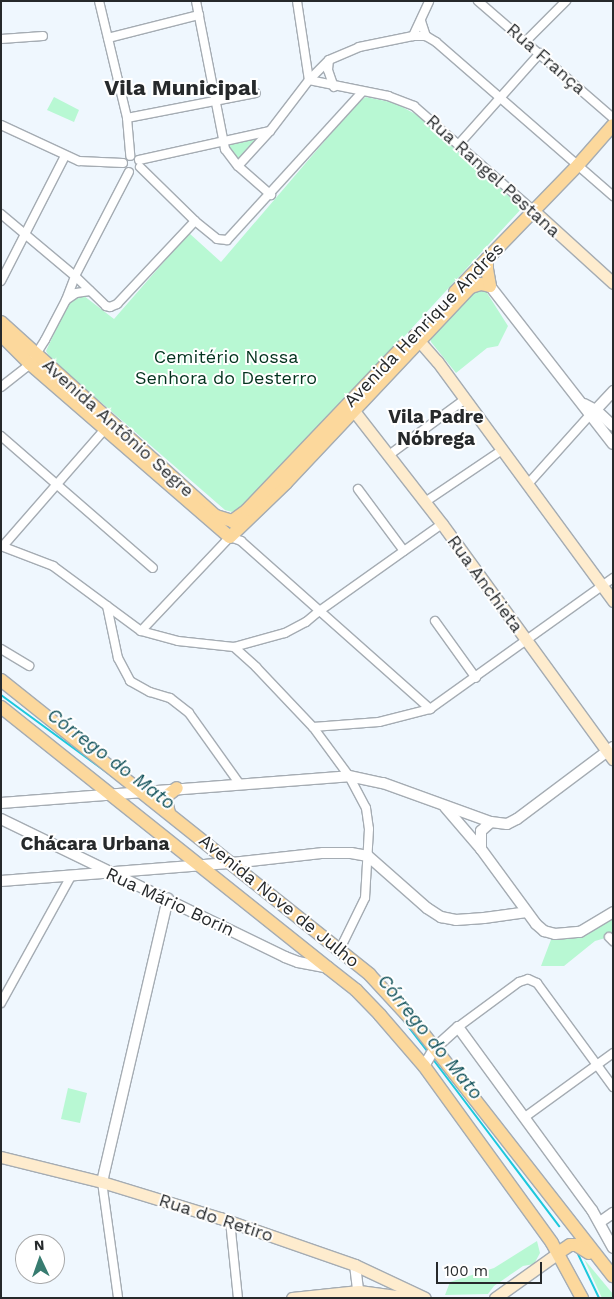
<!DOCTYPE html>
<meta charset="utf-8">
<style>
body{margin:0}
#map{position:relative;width:614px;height:1299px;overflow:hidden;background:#eff7fe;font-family:"Work Sans",sans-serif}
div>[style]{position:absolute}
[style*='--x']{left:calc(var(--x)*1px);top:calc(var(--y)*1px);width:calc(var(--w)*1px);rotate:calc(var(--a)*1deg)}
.green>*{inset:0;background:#b8f8d3}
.stream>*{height:2px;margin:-1px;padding:0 1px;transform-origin:1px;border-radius:1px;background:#1dc8dc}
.roads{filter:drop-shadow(1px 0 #a5acb3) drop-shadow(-1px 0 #a5acb3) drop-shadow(0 1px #a5acb3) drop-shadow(0 -1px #a5acb3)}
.minor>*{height:8px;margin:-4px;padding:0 4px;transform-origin:4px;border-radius:4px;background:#fff}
.tertiary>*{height:10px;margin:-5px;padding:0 5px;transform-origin:5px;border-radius:5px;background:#fff}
.secondary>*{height:11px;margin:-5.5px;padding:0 5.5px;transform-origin:5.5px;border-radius:5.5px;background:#feecce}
.primary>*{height:12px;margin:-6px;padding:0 6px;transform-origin:6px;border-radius:6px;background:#fcd89c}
span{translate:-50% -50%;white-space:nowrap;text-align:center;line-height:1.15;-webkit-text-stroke:4px #fff;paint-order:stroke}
.street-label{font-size:18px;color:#26292b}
.park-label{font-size:18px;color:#03331e}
.neighbourhood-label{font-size:19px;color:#26292b;font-weight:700}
.water-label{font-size:19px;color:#0f5058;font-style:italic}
.district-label{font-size:22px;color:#26292b;font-weight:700}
.frame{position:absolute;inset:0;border:2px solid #26292b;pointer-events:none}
.north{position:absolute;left:15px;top:1234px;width:50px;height:50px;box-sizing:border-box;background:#fff;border:1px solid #a8a9aa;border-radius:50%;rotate:357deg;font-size:14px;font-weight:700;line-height:20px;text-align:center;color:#26292b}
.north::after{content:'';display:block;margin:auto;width:18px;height:22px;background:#387c70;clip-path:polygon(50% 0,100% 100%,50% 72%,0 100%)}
.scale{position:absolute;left:436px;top:1262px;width:106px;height:22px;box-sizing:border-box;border:2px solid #26292b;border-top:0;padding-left:6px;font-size:15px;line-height:18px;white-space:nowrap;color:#26292b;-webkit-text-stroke:4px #fff;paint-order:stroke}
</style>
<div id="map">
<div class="green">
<div style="clip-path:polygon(54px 97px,79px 110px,74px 122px,47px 110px)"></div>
<div style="clip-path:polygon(366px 97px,395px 103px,417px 115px,522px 208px,390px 352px,241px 507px,232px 512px,225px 510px,50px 358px,46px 351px,75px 289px,114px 319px,189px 233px,221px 262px,358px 102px)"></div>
<div style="clip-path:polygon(260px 136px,237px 161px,227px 144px)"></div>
<div style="clip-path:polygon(482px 285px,508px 326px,498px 346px,487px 348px,456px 373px,431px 342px,430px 337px)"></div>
<div style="clip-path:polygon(613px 915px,613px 934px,609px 937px,595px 941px,564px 966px,541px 966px,552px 937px,587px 934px)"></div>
<div style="clip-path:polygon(68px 1088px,87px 1093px,80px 1123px,61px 1119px)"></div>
<div style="clip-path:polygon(537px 1241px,540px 1253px,534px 1264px,523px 1266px,494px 1286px,488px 1294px,445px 1295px,450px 1282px,494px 1268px)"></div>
<div style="clip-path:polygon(584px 1259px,613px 1294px,613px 1298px,602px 1298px)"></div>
</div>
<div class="stream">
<div style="--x:1;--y:695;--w:144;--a:36.2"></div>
<div style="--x:400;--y:1016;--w:46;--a:52.1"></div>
<div style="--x:432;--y:1058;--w:211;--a:52.9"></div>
<div style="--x:577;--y:1252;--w:51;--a:64.4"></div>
</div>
<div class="roads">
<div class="minor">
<div style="--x:99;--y:1;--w:120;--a:76.5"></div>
<div style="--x:127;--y:118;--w:38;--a:85"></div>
<div style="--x:196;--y:1;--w:151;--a:78.9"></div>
<div style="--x:225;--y:149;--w:21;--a:53"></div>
<div style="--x:238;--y:166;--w:44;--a:41.3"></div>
<div style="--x:297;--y:1;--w:80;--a:81.4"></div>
<div style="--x:478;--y:1;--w:179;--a:40.9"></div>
<div style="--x:421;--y:21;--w:16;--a:72"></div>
<div style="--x:426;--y:36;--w:12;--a:31"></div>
<div style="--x:436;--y:42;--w:235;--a:41"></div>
<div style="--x:413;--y:36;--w:38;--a:-65"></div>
<div style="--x:108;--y:38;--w:94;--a:-14.2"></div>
<div style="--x:1;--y:39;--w:42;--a:-4.1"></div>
<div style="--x:526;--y:41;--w:57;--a:-45"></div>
<div style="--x:329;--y:60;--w:10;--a:96"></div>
<div style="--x:328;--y:70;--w:18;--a:71"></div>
<div style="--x:309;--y:80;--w:81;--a:11.4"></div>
<div style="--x:388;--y:96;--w:28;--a:21"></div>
<div style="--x:414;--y:106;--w:159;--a:41.2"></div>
<div style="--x:127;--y:118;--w:131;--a:-11"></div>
<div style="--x:1;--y:125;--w:86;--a:24.8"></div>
<div style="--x:79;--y:161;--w:44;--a:2.6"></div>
<div style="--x:459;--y:144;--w:122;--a:-48.3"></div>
<div style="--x:139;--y:160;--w:134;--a:-12.5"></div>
<div style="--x:238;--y:166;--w:47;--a:-47.6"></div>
<div style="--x:270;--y:131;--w:64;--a:-52.6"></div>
<div style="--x:309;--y:80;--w:28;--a:-45"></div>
<div style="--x:329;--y:60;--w:33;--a:-23"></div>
<div style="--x:359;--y:47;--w:55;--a:-11.5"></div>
<div style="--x:413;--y:36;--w:13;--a:0"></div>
<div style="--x:140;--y:167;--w:77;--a:44.5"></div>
<div style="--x:195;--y:221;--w:28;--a:39"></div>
<div style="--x:217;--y:239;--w:10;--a:6"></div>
<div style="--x:227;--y:240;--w:200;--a:-47.6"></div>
<div style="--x:1;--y:214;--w:97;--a:40"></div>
<div style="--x:75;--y:276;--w:43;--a:44.1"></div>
<div style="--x:106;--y:306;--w:4;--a:14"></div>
<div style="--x:110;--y:307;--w:8;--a:-23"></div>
<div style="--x:117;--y:304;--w:114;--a:-46.8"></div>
<div style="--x:1;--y:281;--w:140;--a:-62.9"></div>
<div style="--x:66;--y:300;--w:12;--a:-35"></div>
<div style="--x:76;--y:293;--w:14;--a:-8"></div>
<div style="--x:1;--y:387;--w:37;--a:-38"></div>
<div style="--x:30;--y:364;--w:28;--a:-58"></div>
<div style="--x:45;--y:340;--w:45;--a:-62.3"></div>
<div style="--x:66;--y:300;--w:26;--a:-69"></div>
<div style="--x:75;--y:276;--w:117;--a:-62.6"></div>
<div style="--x:1;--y:436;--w:201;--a:41"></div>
<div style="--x:389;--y:455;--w:93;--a:-36.3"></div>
<div style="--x:528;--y:484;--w:93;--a:-48.1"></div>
<div style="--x:358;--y:489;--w:77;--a:53.4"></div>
<div style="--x:425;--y:502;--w:93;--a:-34"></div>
<div style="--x:1;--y:546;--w:56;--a:21"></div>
<div style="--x:53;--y:566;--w:109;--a:36.5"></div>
<div style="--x:141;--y:631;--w:38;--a:15"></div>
<div style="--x:178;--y:641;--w:56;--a:6.1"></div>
<div style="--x:234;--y:647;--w:53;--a:-15.4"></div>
<div style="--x:285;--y:633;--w:24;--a:-28"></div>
<div style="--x:306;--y:622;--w:16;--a:-40"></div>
<div style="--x:318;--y:612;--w:152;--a:-35.4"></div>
<div style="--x:3;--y:546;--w:155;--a:-48.9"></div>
<div style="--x:107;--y:606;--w:53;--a:78.1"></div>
<div style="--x:118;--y:658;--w:26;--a:62"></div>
<div style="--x:130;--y:681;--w:23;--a:29"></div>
<div style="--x:150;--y:692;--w:21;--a:17"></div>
<div style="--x:170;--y:698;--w:24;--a:38"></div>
<div style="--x:189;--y:713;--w:86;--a:54.5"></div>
<div style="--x:435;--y:621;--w:70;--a:54.3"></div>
<div style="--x:141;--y:631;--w:129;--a:-46.6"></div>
<div style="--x:230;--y:537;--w:12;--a:20"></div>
<div style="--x:241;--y:541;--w:253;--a:41.6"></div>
<div style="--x:234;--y:647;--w:30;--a:42"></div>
<div style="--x:256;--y:667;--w:83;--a:46.5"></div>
<div style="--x:313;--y:727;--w:61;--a:53.7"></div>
<div style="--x:349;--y:776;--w:36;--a:62"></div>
<div style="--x:366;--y:808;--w:21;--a:82"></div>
<div style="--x:369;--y:829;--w:69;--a:93.3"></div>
<div style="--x:365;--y:898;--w:57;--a:116.1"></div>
<div style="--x:1;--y:649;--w:33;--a:31"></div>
<div style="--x:313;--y:727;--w:66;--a:-4.3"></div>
<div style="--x:379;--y:722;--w:53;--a:-14.3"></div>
<div style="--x:430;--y:709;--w:225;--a:-35.6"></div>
<div style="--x:609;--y:937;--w:6;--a:45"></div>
<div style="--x:1;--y:1003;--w:145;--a:-61.1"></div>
<div style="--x:458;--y:1027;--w:76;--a:-36.4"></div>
<div style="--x:519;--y:982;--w:9;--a:-18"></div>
<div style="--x:528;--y:979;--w:10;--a:24"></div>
<div style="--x:537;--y:983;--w:129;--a:53.8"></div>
<div style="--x:525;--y:1117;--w:109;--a:-36"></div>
<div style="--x:102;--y:1182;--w:117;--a:82.1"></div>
<div style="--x:230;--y:1221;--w:77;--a:84.1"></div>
</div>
<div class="tertiary">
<div style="--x:490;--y:286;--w:200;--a:52.1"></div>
<div style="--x:584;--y:404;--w:13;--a:27"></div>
<div style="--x:596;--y:410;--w:23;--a:43"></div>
<div style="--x:591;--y:415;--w:33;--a:-47"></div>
<div style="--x:1;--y:803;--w:349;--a:-4.4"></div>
<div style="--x:349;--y:776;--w:35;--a:12"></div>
<div style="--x:383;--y:783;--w:115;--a:19.9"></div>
<div style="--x:491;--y:822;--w:16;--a:7"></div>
<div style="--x:507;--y:824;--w:11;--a:-27"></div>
<div style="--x:517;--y:819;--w:120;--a:-36.9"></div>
<div style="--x:445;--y:807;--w:55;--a:49.4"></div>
<div style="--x:481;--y:849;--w:93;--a:53.7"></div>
<div style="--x:536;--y:924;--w:11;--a:41"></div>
<div style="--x:544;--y:931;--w:11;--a:15"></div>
<div style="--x:555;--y:934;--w:25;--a:-5"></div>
<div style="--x:580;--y:932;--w:39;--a:-31"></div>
<div style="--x:1;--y:819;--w:316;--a:25.9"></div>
<div style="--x:285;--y:957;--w:14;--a:21"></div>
<div style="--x:298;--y:962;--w:31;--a:11"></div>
<div style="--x:481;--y:849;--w:18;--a:-90"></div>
<div style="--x:481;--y:831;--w:13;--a:-42"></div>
<div style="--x:1;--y:881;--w:232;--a:-4.5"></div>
<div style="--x:232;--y:863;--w:92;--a:-6.3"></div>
<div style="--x:323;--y:853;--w:28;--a:0"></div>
<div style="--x:351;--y:853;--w:17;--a:10"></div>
<div style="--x:368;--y:856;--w:79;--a:41.4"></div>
<div style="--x:427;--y:908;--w:17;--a:33"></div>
<div style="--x:441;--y:917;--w:15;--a:11"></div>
<div style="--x:456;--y:920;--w:28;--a:-4"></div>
<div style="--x:484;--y:918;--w:43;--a:-7.9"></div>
<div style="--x:424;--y:1066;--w:21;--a:-59"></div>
<div style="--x:435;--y:1048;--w:31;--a:-42"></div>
<div style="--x:458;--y:1027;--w:227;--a:53.8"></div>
<div style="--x:592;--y:1210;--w:43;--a:61.1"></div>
<div style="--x:102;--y:1182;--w:291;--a:-76.9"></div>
<div style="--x:600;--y:1222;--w:16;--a:-35"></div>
<div style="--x:355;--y:1265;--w:33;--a:83"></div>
</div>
<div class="secondary">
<div style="--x:534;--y:211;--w:107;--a:42.3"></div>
<div style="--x:414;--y:335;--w:35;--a:49"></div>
<div style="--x:437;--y:361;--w:298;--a:53.7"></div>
<div style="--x:354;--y:411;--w:143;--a:52.1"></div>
<div style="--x:442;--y:524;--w:291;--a:54"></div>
<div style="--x:1;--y:1157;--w:104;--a:13.9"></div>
<div style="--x:102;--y:1182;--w:123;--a:17"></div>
<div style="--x:220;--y:1218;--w:143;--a:19.2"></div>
<div style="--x:355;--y:1265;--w:77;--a:25.2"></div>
<div style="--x:292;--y:1298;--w:67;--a:-6"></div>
<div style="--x:359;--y:1291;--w:52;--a:7.7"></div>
<div style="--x:495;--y:1298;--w:77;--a:-35.5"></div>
</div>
<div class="primary">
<div style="--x:455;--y:292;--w:177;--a:-45.9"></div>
<div style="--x:578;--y:165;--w:53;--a:-48.8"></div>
<div style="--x:1;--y:322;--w:290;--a:42.1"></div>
<div style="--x:216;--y:516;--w:17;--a:17"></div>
<div style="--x:232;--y:521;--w:8;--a:40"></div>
<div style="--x:1;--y:335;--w:41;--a:45"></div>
<div style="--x:30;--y:364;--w:264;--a:40.9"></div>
<div style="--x:230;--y:537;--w:78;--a:-44"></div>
<div style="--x:286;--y:483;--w:270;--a:-46.7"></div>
<div style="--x:471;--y:287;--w:10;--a:-17"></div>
<div style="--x:481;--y:284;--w:9;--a:13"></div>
<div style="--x:490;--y:286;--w:17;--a:-100"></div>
<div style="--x:487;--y:269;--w:10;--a:-90"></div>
<div style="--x:232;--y:521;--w:19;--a:-36"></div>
<div style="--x:247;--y:510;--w:226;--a:-46.4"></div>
<div style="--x:1;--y:680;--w:472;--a:38.6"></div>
<div style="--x:370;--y:975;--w:72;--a:47.2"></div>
<div style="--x:419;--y:1028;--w:315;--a:52"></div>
<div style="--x:1;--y:707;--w:418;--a:38.6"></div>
<div style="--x:328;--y:968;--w:36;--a:38"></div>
<div style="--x:356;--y:990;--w:35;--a:46"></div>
<div style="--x:380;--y:1015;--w:67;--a:49.2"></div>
<div style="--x:424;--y:1066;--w:218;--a:54.1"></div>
<div style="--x:552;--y:1243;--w:63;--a:61.4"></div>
<div style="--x:169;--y:813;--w:13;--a:-103"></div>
<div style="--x:166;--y:800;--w:5;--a:-68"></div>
<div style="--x:168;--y:795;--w:11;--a:-38"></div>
<div style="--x:558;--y:1253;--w:14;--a:-34"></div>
<div style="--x:570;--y:1245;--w:6;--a:0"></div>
<div style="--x:576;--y:1245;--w:15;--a:32"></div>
</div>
</div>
<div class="street-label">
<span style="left:546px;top:59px;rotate:41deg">Rua França</span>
<span style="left:493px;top:176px;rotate:42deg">Rua Rangel Pestana</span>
<span style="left:424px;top:325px;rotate:-46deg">Avenida Henrique Andrés</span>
<span style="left:118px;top:428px;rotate:42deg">Avenida Antônio Segre</span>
<span style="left:485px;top:584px;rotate:54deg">Rua Anchieta</span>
<span style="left:279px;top:901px;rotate:39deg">Avenida Nove de Julho</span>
<span style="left:170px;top:902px;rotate:25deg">Rua Mário Borin</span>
<span style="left:216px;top:1218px;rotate:18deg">Rua do Retiro</span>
</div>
<div class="park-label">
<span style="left:226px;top:368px">Cemitério Nossa<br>Senhora do Desterro</span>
</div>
<div class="neighbourhood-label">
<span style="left:436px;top:428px">Vila Padre<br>Nóbrega</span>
<span style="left:95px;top:844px">Chácara Urbana</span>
</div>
<div class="water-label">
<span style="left:111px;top:759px;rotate:37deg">Córrego do Mato</span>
<span style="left:430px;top:1037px;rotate:51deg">Córrego do Mato</span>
</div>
<div class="district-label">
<span style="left:181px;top:88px">Vila Municipal</span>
</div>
<div class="frame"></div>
<div class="north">N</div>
<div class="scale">100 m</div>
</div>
